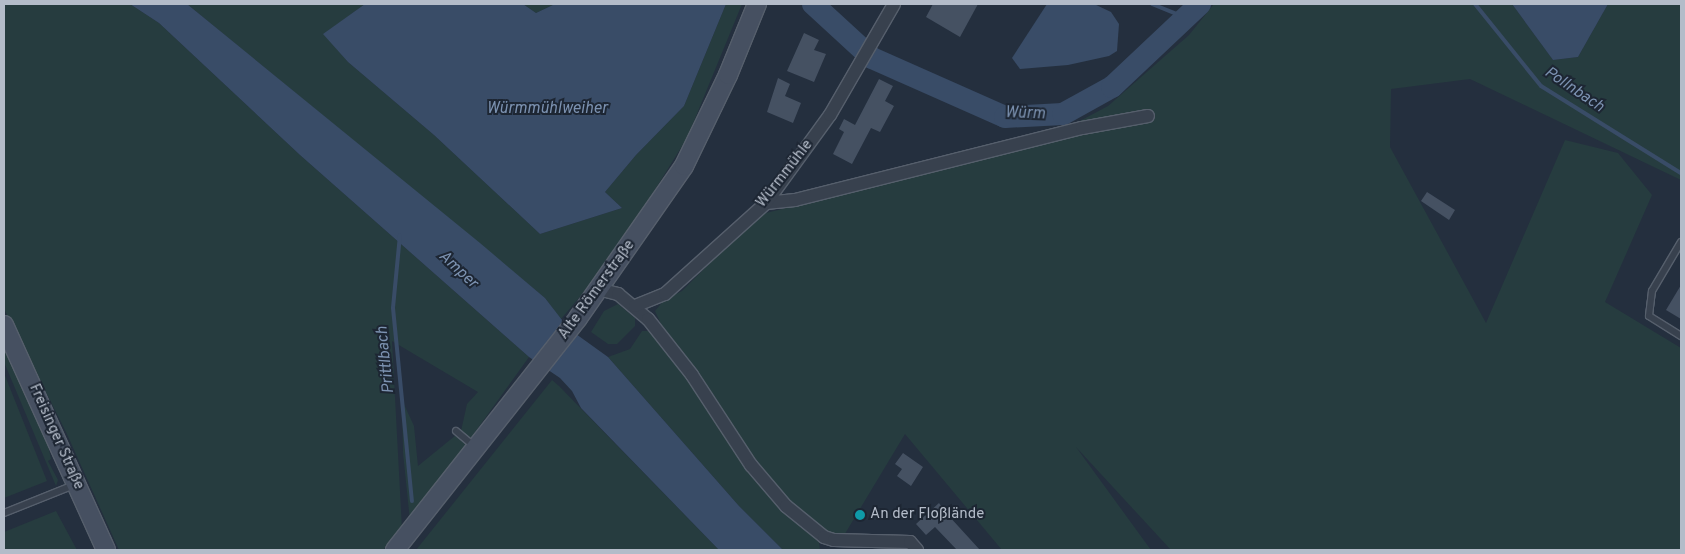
<!DOCTYPE html>
<meta charset="utf-8">
<style>
body{margin:0}
#map{position:relative;width:1685px;height:554px;overflow:hidden;background:#242f3e;font-family:Overpass,sans-serif}
div>[style]{position:absolute}
[style*='--x']{left:calc(var(--x)*1px);top:calc(var(--y)*1px);width:calc(var(--w)*1px);rotate:calc(var(--a)*1deg)}
.green>*{inset:0;background:#263c3f}
.water>*{inset:0;background:#394c67}
.stream>*{height:4px;margin:-2px;padding:0 2px;transform-origin:2px;border-radius:2px;background:#394c67}
.river>*{height:22px;margin:-11px;padding:0 11px;transform-origin:11px;border-radius:11px;background:#394c67}
.building>*{inset:0;background:#455162}
.roads{filter:drop-shadow(1px 0 #565f6c) drop-shadow(-1px 0 #565f6c) drop-shadow(0 1px #565f6c) drop-shadow(0 -1px #565f6c)}
.lane>*{height:6px;margin:-3px;padding:0 3px;transform-origin:3px;border-radius:3px;background:#38414e}
.street>*{height:12px;margin:-6px;padding:0 6px;transform-origin:6px;border-radius:6px;background:#38414e}
.secondary>*{height:18px;margin:-9px;padding:0 9px;transform-origin:9px;border-radius:9px;background:#465061}
.dots>*{width:14px;height:14px;translate:-50% -50%;box-sizing:border-box;border:2px solid #1d2633;border-radius:50%}
span{translate:-50% -50%;white-space:nowrap;text-align:center;line-height:1.15;-webkit-text-stroke:4px #1d2633;paint-order:stroke}
.street-label{font-size:15px;color:#b4bcc9}
.poi-label{font-size:15px;color:#b4bcc9}
.left{translate:0 -50%;text-align:left}
.water-label{font-size:16px;color:#7c92b1;font-style:italic}
.frame{position:absolute;inset:0;border:5px solid #b4bcc9;pointer-events:none}
</style>
<div id="map">
<div class="green">
<div style="clip-path:polygon(4px 4px,130px 4px,159px 23px,300px 155px,529px 357px,470px 439px,461px 431px,467px 404px,478px 392px,392px 341px,402px 529px,383px 550px,119px 550px,66px 432px,4px 309px)"></div>
<div style="clip-path:polygon(187px 4px,365px 4px,324px 34px,348px 62px,434px 135px,540px 234px,622px 208px,605px 192px,636px 155px,684px 106px,726px 4px,742px 4px,687px 138px,612px 259px,561px 319px,545px 298px)"></div>
<div style="clip-path:polygon(523px 4px,555px 4px,536px 13px)"></div>
<div style="clip-path:polygon(1214px 4px,1512px 4px,1553px 60px,1578px 57px,1608px 4px,1681px 4px,1681px 180px,1470px 79px,1391px 89px,1390px 147px,1486px 323px,1565px 140px,1618px 153px,1652px 195px,1605px 302px,1681px 348px,1681px 550px,1171px 550px,1076px 447px,1151px 550px,1002px 550px,905px 434px,843px 537px,827px 531px,789px 502px,756px 461px,698px 371px,661px 324px,655px 311px,664px 300px,682px 291px,758px 215px,1031px 147px,1108px 106px,1189px 35px)"></div>
<div style="clip-path:polygon(618px 304px,635px 318px,635px 326px,617px 344px,608px 344px,591px 332px,604px 311px)"></div>
<div style="clip-path:polygon(642px 331px,649px 331px,687px 379px,747px 470px,781px 511px,819px 542px,820px 550px,783px 550px,739px 506px,608px 357px,630px 349px)"></div>
<div style="clip-path:polygon(4px 341px,45px 430px,51px 459px,48px 461px,58px 480px,56px 486px,4px 362px)"></div>
<div style="clip-path:polygon(4px 373px,47px 481px,4px 498px)"></div>
<div style="clip-path:polygon(552px 380px,559px 386px,719px 550px,416px 550px)"></div>
<div style="clip-path:polygon(402px 400px,414px 426px,418px 466px,456px 435px,466px 444px,410px 521px,403px 453px)"></div>
<div style="clip-path:polygon(56px 511px,77px 550px,4px 550px,4px 532px)"></div>
</div>
<div class="water">
<div style="clip-path:polygon(130px 4px,187px 4px,480px 243px,545px 298px,569px 329px,608px 357px,739px 506px,783px 550px,719px 550px,581px 408px,572px 391px,560px 378px,529px 357px,300px 155px,159px 23px)"></div>
<div style="clip-path:polygon(365px 4px,523px 4px,536px 13px,555px 4px,726px 4px,684px 106px,636px 155px,605px 192px,622px 208px,540px 234px,434px 135px,348px 62px,323px 34px)"></div>
<div style="clip-path:polygon(1047px 4px,1094px 4px,1111px 12px,1119px 24px,1117px 51px,1109px 56px,1068px 65px,1020px 69px,1012px 58px)"></div>
<div style="clip-path:polygon(1512px 4px,1608px 4px,1578px 57px,1553px 60px)"></div>
</div>
<div class="stream">
<div style="--x:1152;--y:4;--w:35;--a:22"></div>
<div style="--x:1475;--y:4;--w:105;--a:51.2"></div>
<div style="--x:1541;--y:86;--w:165;--a:31.9"></div>
<div style="--x:400;--y:235;--w:73;--a:95.5"></div>
<div style="--x:393;--y:308;--w:194;--a:84.4"></div>
</div>
<div class="river">
<div style="--x:813;--y:4;--w:80;--a:42.5"></div>
<div style="--x:872;--y:58;--w:145;--a:23.9"></div>
<div style="--x:1005;--y:117;--w:58;--a:-3"></div>
<div style="--x:1063;--y:114;--w:56;--a:-28.9"></div>
<div style="--x:1112;--y:87;--w:121;--a:-43.3"></div>
</div>
<div class="building">
<div style="clip-path:polygon(933px 4px,978px 4px,960px 37px,926px 17px)"></div>
<div style="clip-path:polygon(804px 33px,819px 40px,814px 50px,826px 54px,814px 82px,787px 71px)"></div>
<div style="clip-path:polygon(778px 78px,790px 84px,785px 96px,801px 103px,793px 123px,767px 112px)"></div>
<div style="clip-path:polygon(879px 79px,893px 86px,885px 101px,894px 106px,880px 132px,871px 128px,852px 164px,833px 154px,844px 132px,839px 129px,844px 119px,855px 125px)"></div>
<div style="clip-path:polygon(1427px 192px,1455px 210px,1449px 220px,1421px 201px)"></div>
<div style="clip-path:polygon(1681px 285px,1681px 319px,1666px 310px)"></div>
<div style="clip-path:polygon(903px 453px,923px 467px,911px 486px,897px 476px,902px 469px,895px 464px)"></div>
<div style="clip-path:polygon(939px 503px,948px 515px,980px 550px,957px 550px,935px 527px,926px 535px,916px 524px)"></div>
</div>
<div class="roads">
<div class="lane">
<div style="--x:1681;--y:242;--w:57;--a:120.6"></div>
<div style="--x:1652;--y:291;--w:25;--a:97"></div>
<div style="--x:1649;--y:316;--w:38;--a:32"></div>
<div style="--x:456;--y:431;--w:23;--a:40"></div>
<div style="--x:4;--y:513;--w:75;--a:-21.8"></div>
</div>
<div class="street">
<div style="--x:766;--y:203;--w:29;--a:-6"></div>
<div style="--x:795;--y:200;--w:296;--a:-14.1"></div>
<div style="--x:1082;--y:128;--w:67;--a:-10.3"></div>
<div style="--x:598;--y:289;--w:21;--a:14"></div>
<div style="--x:618;--y:294;--w:39;--a:40"></div>
<div style="--x:648;--y:319;--w:71;--a:51.8"></div>
<div style="--x:692;--y:375;--w:108;--a:56.8"></div>
<div style="--x:751;--y:465;--w:54;--a:49.5"></div>
<div style="--x:786;--y:506;--w:49;--a:39.2"></div>
<div style="--x:824;--y:537;--w:10;--a:17"></div>
<div style="--x:834;--y:540;--w:76;--a:1.5"></div>
<div style="--x:910;--y:542;--w:11;--a:49"></div>
<div style="--x:635;--y:306;--w:32;--a:-22"></div>
<div style="--x:665;--y:294;--w:136;--a:-42"></div>
<div style="--x:766;--y:203;--w:109;--a:-54"></div>
<div style="--x:830;--y:115;--w:128;--a:-60"></div>
</div>
<div class="secondary">
<div style="--x:4;--y:325;--w:247;--a:65.6"></div>
<div style="--x:395;--y:550;--w:295;--a:-51.7"></div>
<div style="--x:578;--y:318;--w:185;--a:-55.1"></div>
<div style="--x:684;--y:166;--w:101;--a:-64.2"></div>
<div style="--x:728;--y:75;--w:77;--a:-67.8"></div>
</div>
</div>
<div class="dots">
<div style="left:860px;top:515px;background:#0f9aa8"></div>
</div>
<div class="street-label">
<span style="left:785px;top:174px;rotate:-52deg">Würmmühle</span>
<span style="left:597px;top:290px;rotate:-54deg">Alte Römerstraße</span>
<span style="left:56px;top:437px;rotate:66deg">Freisinger Straße</span>
</div>
<div class="poi-label">
<span class="left" style="left:870px;top:515px">An der Floßlände</span>
</div>
<div class="water-label">
<span style="left:1574px;top:90px;rotate:34deg">Pollnbach</span>
<span style="left:547px;top:109px">Würmmühlweiher</span>
<span style="left:1025px;top:114px;rotate:2deg">Würm</span>
<span style="left:458px;top:270px;rotate:43deg">Amper</span>
<span style="left:386px;top:360px;rotate:-96deg">Prittlbach</span>
</div>
<div class="frame"></div>
</div>
